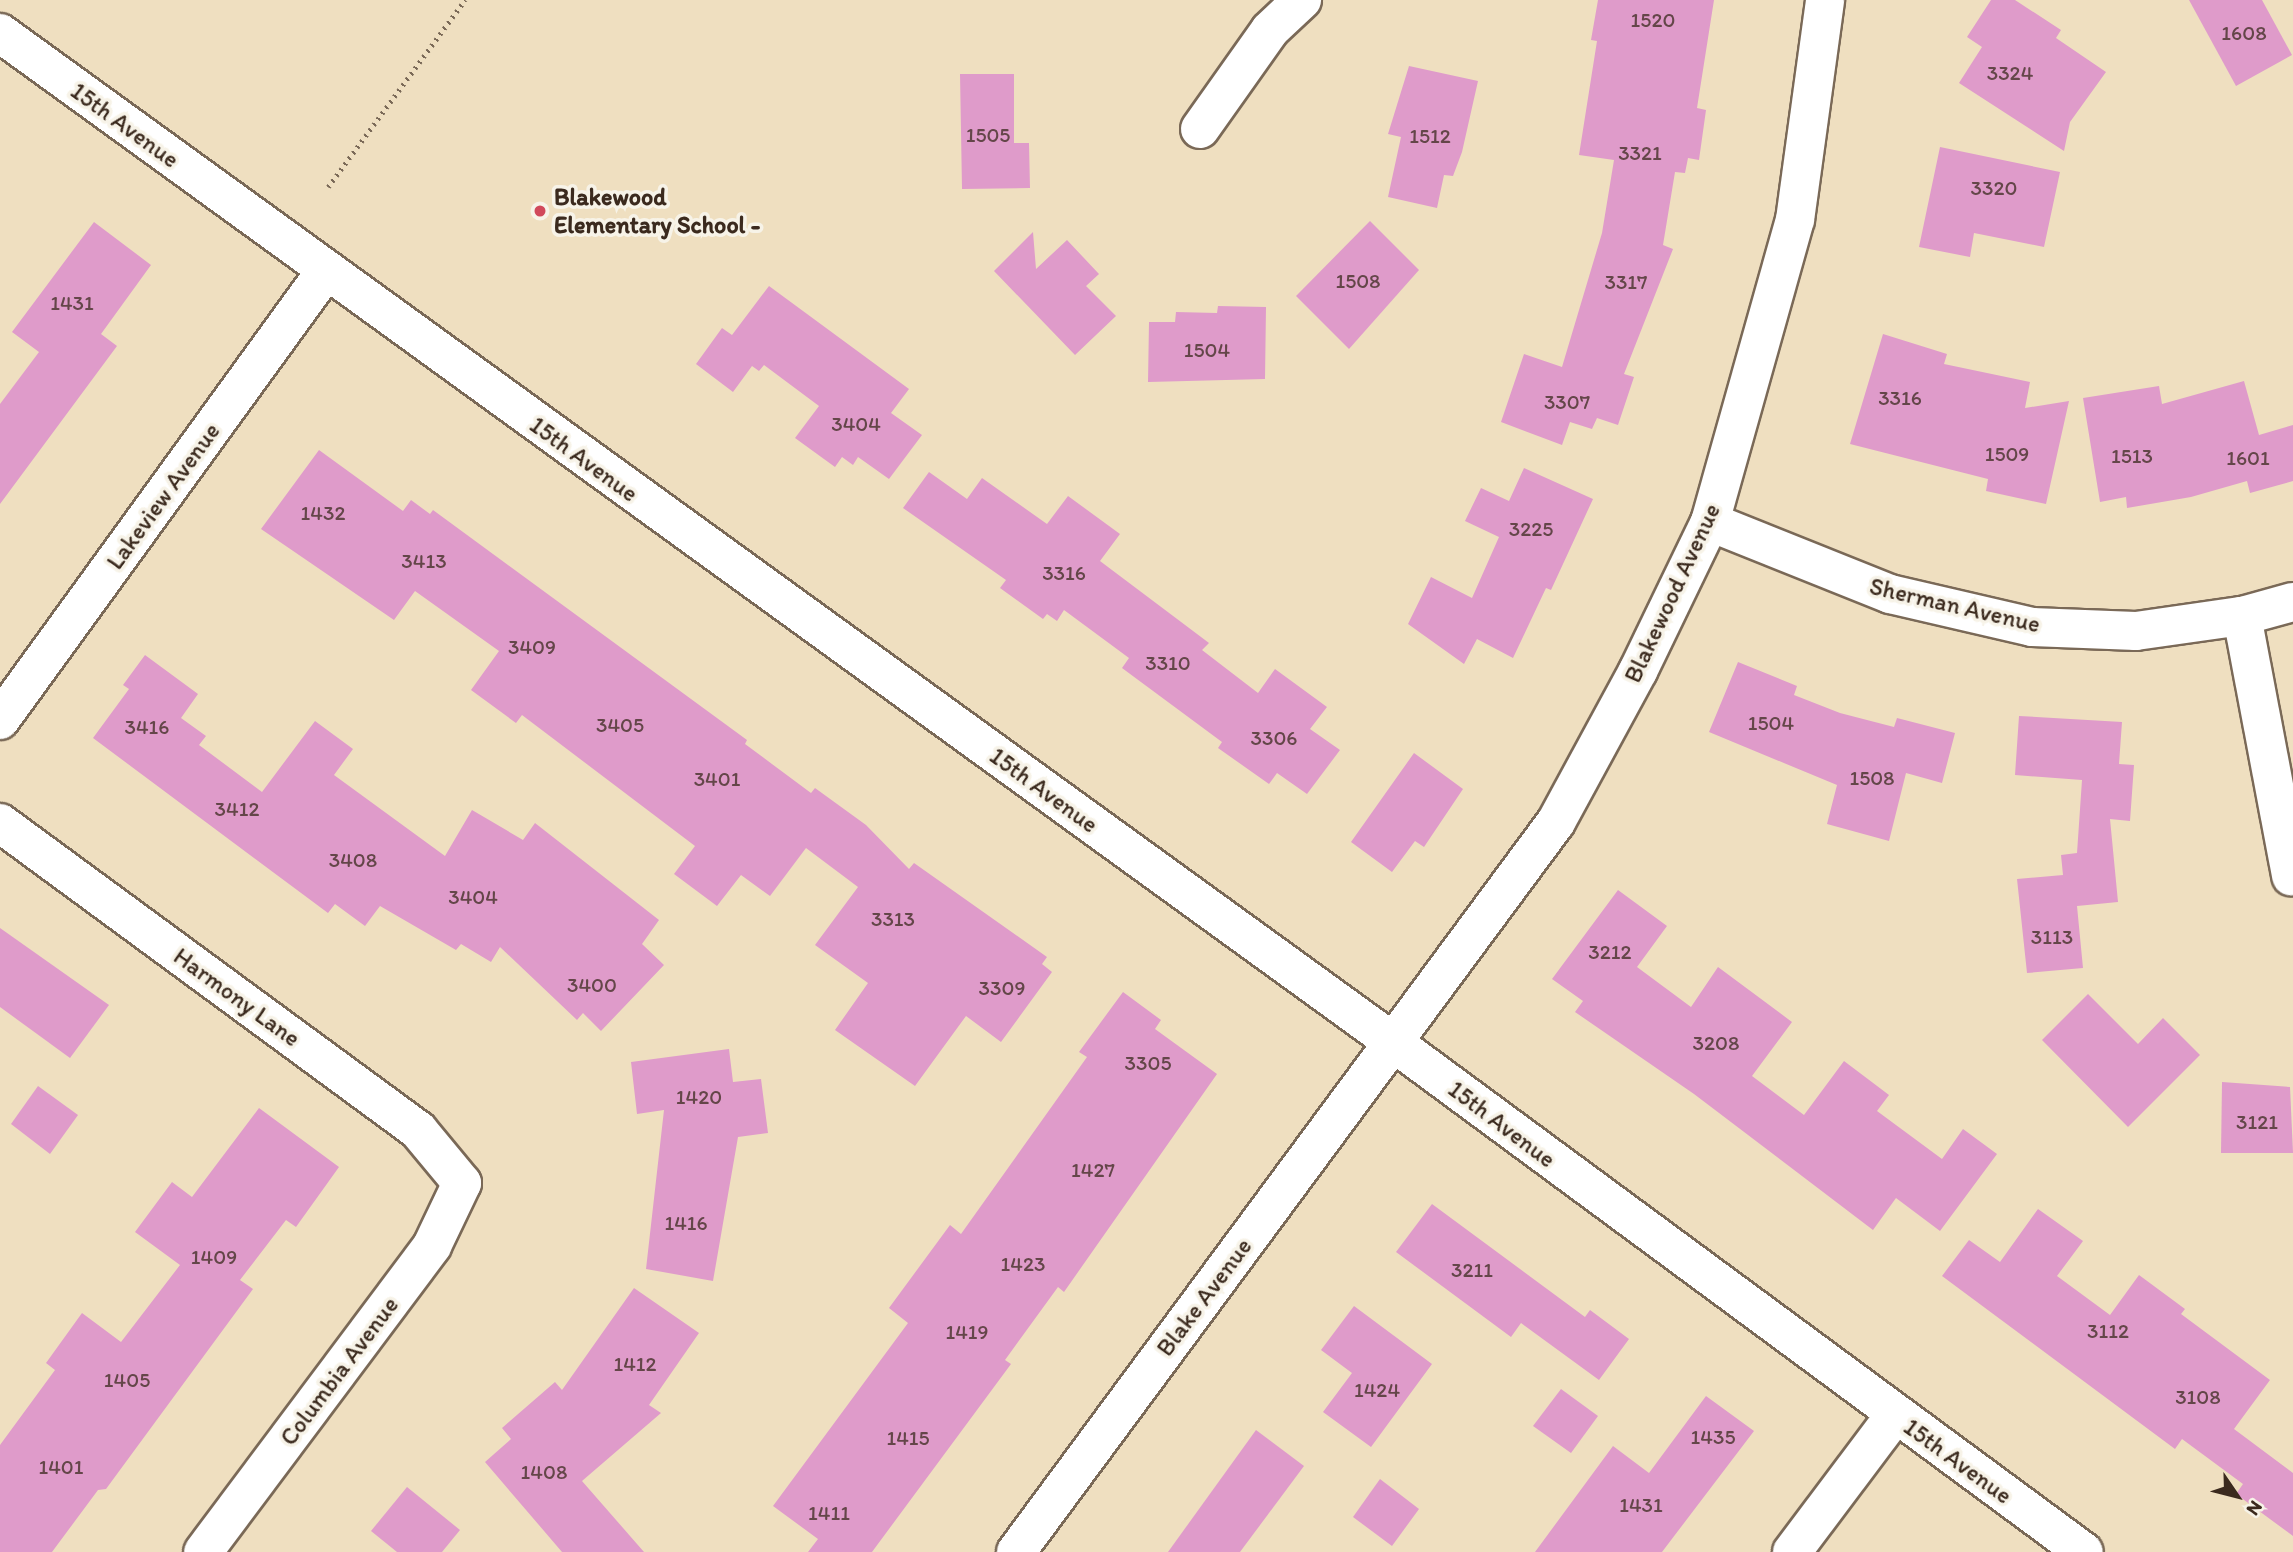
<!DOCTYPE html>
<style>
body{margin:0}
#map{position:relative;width:2293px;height:1552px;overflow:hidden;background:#efdfc0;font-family:Itim,sans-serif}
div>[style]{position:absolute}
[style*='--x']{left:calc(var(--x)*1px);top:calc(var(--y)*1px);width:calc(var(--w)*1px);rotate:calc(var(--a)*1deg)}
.building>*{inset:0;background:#df9bca}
.path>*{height:4.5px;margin-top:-2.25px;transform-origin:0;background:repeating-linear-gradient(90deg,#7a6957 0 2px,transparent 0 7px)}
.roads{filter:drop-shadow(2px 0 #7a6957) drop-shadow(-2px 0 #7a6957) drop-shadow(0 2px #7a6957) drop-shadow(0 -2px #7a6957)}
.street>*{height:38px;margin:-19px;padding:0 19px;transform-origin:19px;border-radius:19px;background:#fff}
.secondary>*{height:38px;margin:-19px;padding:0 19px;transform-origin:19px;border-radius:19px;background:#fff}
.dots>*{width:19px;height:19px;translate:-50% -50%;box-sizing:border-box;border:4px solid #f7f3e8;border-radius:50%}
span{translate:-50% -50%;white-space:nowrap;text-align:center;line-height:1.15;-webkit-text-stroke:7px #f7f3e8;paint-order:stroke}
.number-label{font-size:21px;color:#644649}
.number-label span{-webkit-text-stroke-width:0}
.street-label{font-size:24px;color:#3b2a1e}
.poi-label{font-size:24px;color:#3b2a1e;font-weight:700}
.left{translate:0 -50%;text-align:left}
.north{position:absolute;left:2202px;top:1461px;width:70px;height:70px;-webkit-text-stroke:5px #f7f3e8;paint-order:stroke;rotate:125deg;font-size:19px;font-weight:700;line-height:28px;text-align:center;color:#3b2a1e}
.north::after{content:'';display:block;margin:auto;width:24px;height:32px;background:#3b2a1e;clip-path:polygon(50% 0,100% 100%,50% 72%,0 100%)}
</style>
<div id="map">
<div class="building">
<div style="clip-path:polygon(1598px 0,1714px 0,1697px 108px,1706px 110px,1699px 160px,1688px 158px,1685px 173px,1675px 172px,1663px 245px,1673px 249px,1624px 374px,1634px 377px,1618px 425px,1597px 418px,1592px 429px,1570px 422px,1562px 445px,1501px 422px,1524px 354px,1562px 367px,1602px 233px,1614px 160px,1579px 155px,1597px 41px,1591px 40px)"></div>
<div style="clip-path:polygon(1991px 0,2015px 0,2061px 30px,2056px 38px,2106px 72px,2070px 122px,2064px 151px,1959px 83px,1982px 47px,1967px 37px)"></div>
<div style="clip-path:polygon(2189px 0,2262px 0,2292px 55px,2236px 86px)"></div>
<div style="clip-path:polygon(1409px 66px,1478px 81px,1462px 152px,1453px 176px,1444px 175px,1437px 208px,1388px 197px,1401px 137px,1388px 134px)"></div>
<div style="clip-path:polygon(960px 74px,1014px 74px,1014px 143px,1029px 143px,1030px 188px,962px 189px)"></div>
<div style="clip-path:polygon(1940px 147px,2060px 172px,2044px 247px,1974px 233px,1970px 257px,1919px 247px)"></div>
<div style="clip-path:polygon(1370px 221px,1419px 270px,1349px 349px,1296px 296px)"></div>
<div style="clip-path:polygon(94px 222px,151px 265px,101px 334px,117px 346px,0 504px,0 404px,39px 352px,12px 332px)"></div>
<div style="clip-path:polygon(1033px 232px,1036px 269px,1067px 240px,1099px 274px,1086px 286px,1116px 316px,1075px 355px,994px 271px)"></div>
<div style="clip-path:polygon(769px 286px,909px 389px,891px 413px,922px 435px,889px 479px,858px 457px,853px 465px,842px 457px,835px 467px,795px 438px,819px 406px,764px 365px,759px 371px,752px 366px,733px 392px,696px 364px,722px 328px,732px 335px)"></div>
<div style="clip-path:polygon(1218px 306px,1266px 307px,1265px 379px,1148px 382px,1149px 322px,1175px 322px,1176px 312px,1217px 313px)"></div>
<div style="clip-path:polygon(1883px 334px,1947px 354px,1944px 364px,2030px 382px,2025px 408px,2069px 401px,2046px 504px,1986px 491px,1988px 479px,1850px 444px)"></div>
<div style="clip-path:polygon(2244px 381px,2259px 435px,2293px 425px,2293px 481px,2250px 493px,2247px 481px,2191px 497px,2127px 508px,2126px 497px,2100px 502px,2083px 398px,2159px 386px,2162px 404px)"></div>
<div style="clip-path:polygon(319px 450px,403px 511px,411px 500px,430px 514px,433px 510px,747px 740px,745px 744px,811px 793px,815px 788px,866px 825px,909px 869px,914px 863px,1047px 957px,1042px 964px,1052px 972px,1001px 1042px,966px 1016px,915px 1086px,835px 1030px,868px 983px,815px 945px,858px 887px,806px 848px,770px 896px,741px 875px,717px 906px,674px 874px,695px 846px,522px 715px,516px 723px,471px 690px,499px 651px,415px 591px,394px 620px,261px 529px)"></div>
<div style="clip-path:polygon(1524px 468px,1593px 499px,1551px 590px,1546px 588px,1513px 658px,1477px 639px,1464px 664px,1408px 624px,1431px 577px,1472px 598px,1499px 537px,1465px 521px,1481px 488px,1509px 501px)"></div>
<div style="clip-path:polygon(929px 472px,967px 499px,982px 478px,1047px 524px,1068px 496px,1120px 534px,1100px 561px,1209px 643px,1202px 650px,1258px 693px,1275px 669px,1327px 707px,1310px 729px,1340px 750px,1307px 794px,1277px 773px,1269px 784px,1218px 748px,1222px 742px,1122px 668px,1129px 658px,1064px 610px,1057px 621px,1047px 614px,1043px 619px,1000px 588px,1006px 580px,903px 508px)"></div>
<div style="clip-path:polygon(145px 655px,198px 694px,181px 718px,206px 736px,199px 745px,262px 792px,315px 721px,353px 749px,334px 775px,445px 856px,472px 810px,523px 840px,535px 823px,659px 920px,642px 944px,664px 965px,601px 1031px,583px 1013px,577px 1020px,500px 947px,491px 962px,461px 944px,456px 950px,380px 906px,365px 926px,335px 904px,328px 913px,93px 738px,129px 689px,123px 685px)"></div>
<div style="clip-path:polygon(1738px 662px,1797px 686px,1794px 695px,1840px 713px,1894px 727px,1897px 718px,1955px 733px,1942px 783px,1906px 773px,1889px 841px,1827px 824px,1837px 785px,1709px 732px)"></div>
<div style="clip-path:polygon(2019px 716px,2122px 722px,2119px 764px,2134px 765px,2130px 821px,2110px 819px,2118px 902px,2077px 906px,2083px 968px,2027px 973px,2017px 879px,2063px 875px,2061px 855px,2077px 853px,2082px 780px,2015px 775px)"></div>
<div style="clip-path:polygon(1414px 753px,1463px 789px,1424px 847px,1415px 841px,1392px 872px,1351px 842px)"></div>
<div style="clip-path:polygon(1618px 890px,1667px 926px,1637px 967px,1691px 1007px,1718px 967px,1792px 1022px,1752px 1076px,1804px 1115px,1844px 1061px,1889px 1095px,1877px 1111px,1942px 1159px,1963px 1129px,1997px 1154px,1940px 1231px,1896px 1198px,1873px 1230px,1694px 1094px,1575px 1012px,1583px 1001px,1552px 979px)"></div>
<div style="clip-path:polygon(0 928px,109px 1005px,70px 1058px,0 1007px)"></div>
<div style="clip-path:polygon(1123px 992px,1161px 1020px,1155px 1029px,1217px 1074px,1064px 1292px,1058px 1287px,1005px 1360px,1011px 1364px,872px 1552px,808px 1552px,818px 1539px,773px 1506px,908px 1323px,889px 1308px,950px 1225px,961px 1234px,1087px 1057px,1079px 1052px)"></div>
<div style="clip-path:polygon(2088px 994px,2138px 1044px,2163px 1018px,2200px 1055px,2128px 1127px,2042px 1040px)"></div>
<div style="clip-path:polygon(729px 1049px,733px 1082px,761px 1079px,768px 1133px,738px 1137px,713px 1281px,646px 1269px,664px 1110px,637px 1114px,631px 1062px)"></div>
<div style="clip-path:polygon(2222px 1082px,2290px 1087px,2293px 1153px,2221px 1153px)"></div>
<div style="clip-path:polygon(38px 1086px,78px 1115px,50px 1154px,11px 1124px)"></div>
<div style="clip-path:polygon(259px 1108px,339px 1167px,296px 1227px,286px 1220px,240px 1280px,253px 1289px,106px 1489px,98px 1490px,52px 1552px,0 1552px,0 1445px,55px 1370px,46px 1363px,82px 1313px,121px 1342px,180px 1265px,135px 1232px,172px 1182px,192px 1197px)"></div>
<div style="clip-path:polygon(1432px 1204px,1585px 1317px,1590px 1310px,1629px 1339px,1599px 1380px,1521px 1323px,1511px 1337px,1396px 1252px)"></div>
<div style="clip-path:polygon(2038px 1209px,2083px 1241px,2057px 1276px,2110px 1315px,2139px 1275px,2185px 1309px,2181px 1314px,2270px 1380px,2234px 1429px,2293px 1473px,2293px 1536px,2236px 1494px,2243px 1484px,2182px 1439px,2175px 1449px,1942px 1276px,1969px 1240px,2000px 1262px)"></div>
<div style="clip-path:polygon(634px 1288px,699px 1333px,649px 1405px,661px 1413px,582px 1481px,644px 1552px,562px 1552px,485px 1462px,511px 1439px,502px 1428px,555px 1382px,562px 1390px)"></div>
<div style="clip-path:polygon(1354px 1306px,1432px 1364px,1371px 1447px,1323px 1412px,1352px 1373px,1321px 1350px)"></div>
<div style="clip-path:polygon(1561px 1389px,1598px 1416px,1571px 1453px,1533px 1426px)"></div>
<div style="clip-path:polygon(1706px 1396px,1754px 1431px,1662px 1552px,1535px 1552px,1613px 1446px,1649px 1473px)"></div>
<div style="clip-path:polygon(1256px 1430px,1304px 1466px,1240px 1552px,1168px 1552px)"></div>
<div style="clip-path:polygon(1380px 1479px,1419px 1509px,1392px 1546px,1353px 1517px)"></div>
<div style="clip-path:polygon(407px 1487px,460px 1530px,442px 1552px,397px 1552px,371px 1531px)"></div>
</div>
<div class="path">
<div style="--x:328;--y:187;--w:232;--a:-53.8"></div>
</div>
<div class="roads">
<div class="street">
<div style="--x:1200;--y:129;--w:121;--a:-54.7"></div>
<div style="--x:1270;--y:30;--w:44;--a:-43.2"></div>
<div style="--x:1710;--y:522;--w:194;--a:21.8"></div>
<div style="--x:1890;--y:594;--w:146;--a:13.1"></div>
<div style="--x:2032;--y:627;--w:104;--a:2.2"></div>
<div style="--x:2136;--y:631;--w:107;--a:-8.1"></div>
<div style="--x:2242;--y:616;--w:53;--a:-15.4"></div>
<div style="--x:2242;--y:616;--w:265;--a:79.3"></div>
<div style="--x:0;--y:720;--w:553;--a:-54.04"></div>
<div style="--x:0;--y:823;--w:519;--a:36.3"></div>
<div style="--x:418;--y:1130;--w:69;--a:50.3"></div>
<div style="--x:462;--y:1183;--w:70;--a:115.5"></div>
<div style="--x:432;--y:1246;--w:382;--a:126.8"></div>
<div style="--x:1016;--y:1552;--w:908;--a:-53.51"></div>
<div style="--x:1556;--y:822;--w:172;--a:-61.5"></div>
<div style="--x:1638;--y:671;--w:165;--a:-64.2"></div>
<div style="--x:1710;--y:522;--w:314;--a:-74.3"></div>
<div style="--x:1795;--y:220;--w:222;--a:-82.2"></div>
<div style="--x:1792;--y:1552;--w:171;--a:-53.1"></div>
</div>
<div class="secondary">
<div style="--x:0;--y:33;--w:1721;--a:35.92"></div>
<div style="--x:1394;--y:1043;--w:857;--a:36.42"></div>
</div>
</div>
<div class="dots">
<div style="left:540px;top:211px;background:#d1495b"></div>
</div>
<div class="number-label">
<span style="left:1653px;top:20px">1520</span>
<span style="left:2244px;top:33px">1608</span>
<span style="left:2010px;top:73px">3324</span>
<span style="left:988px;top:135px">1505</span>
<span style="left:1430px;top:136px">1512</span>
<span style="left:1640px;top:153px">3321</span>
<span style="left:1994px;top:188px">3320</span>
<span style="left:1358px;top:281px">1508</span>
<span style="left:1626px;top:282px">3317</span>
<span style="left:72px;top:303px">1431</span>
<span style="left:1207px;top:350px">1504</span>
<span style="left:1900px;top:398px">3316</span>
<span style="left:1567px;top:402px">3307</span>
<span style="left:856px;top:424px">3404</span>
<span style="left:2007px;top:454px">1509</span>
<span style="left:2132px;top:456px">1513</span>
<span style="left:2248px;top:458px">1601</span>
<span style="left:323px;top:513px">1432</span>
<span style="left:1531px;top:529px">3225</span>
<span style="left:424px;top:561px">3413</span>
<span style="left:1064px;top:573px">3316</span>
<span style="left:532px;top:647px">3409</span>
<span style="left:1168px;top:663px">3310</span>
<span style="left:1771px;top:723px">1504</span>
<span style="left:620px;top:725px">3405</span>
<span style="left:147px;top:727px">3416</span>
<span style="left:1274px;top:738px">3306</span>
<span style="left:1872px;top:778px">1508</span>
<span style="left:717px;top:779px">3401</span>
<span style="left:237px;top:809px">3412</span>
<span style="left:353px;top:860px">3408</span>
<span style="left:473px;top:897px">3404</span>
<span style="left:893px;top:919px">3313</span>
<span style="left:2052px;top:937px">3113</span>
<span style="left:1610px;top:952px">3212</span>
<span style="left:592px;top:985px">3400</span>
<span style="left:1002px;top:988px">3309</span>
<span style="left:1716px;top:1043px">3208</span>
<span style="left:1148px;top:1063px">3305</span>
<span style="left:699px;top:1097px">1420</span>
<span style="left:2257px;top:1122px">3121</span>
<span style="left:1093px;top:1170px">1427</span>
<span style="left:686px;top:1223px">1416</span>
<span style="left:214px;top:1257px">1409</span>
<span style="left:1023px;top:1264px">1423</span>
<span style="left:1472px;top:1270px">3211</span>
<span style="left:2108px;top:1331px">3112</span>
<span style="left:967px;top:1332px">1419</span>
<span style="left:635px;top:1364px">1412</span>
<span style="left:127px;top:1380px">1405</span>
<span style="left:1377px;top:1390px">1424</span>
<span style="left:2198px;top:1397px">3108</span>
<span style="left:1713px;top:1437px">1435</span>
<span style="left:908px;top:1438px">1415</span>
<span style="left:61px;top:1467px">1401</span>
<span style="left:544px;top:1472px">1408</span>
<span style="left:1641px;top:1505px">1431</span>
<span style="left:829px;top:1513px">1411</span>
</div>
<div class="street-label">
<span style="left:125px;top:125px;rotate:36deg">15th Avenue</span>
<span style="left:584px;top:459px;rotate:36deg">15th Avenue</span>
<span style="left:163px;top:496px;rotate:-54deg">Lakeview Avenue</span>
<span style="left:1672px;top:593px;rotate:-65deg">Blakewood Avenue</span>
<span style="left:1955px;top:605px;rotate:13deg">Sherman Avenue</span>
<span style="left:1044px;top:790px;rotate:36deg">15th Avenue</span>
<span style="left:237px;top:997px;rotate:36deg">Harmony Lane</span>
<span style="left:1502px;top:1124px;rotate:37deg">15th Avenue</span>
<span style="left:1204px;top:1297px;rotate:-53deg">Blake Avenue</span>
<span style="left:339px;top:1371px;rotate:-53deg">Columbia Avenue</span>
<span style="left:1958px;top:1461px;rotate:36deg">15th Avenue</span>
</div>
<div class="poi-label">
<span class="left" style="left:554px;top:211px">Blakewood<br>Elementary School -</span>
</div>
<div class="north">N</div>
</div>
